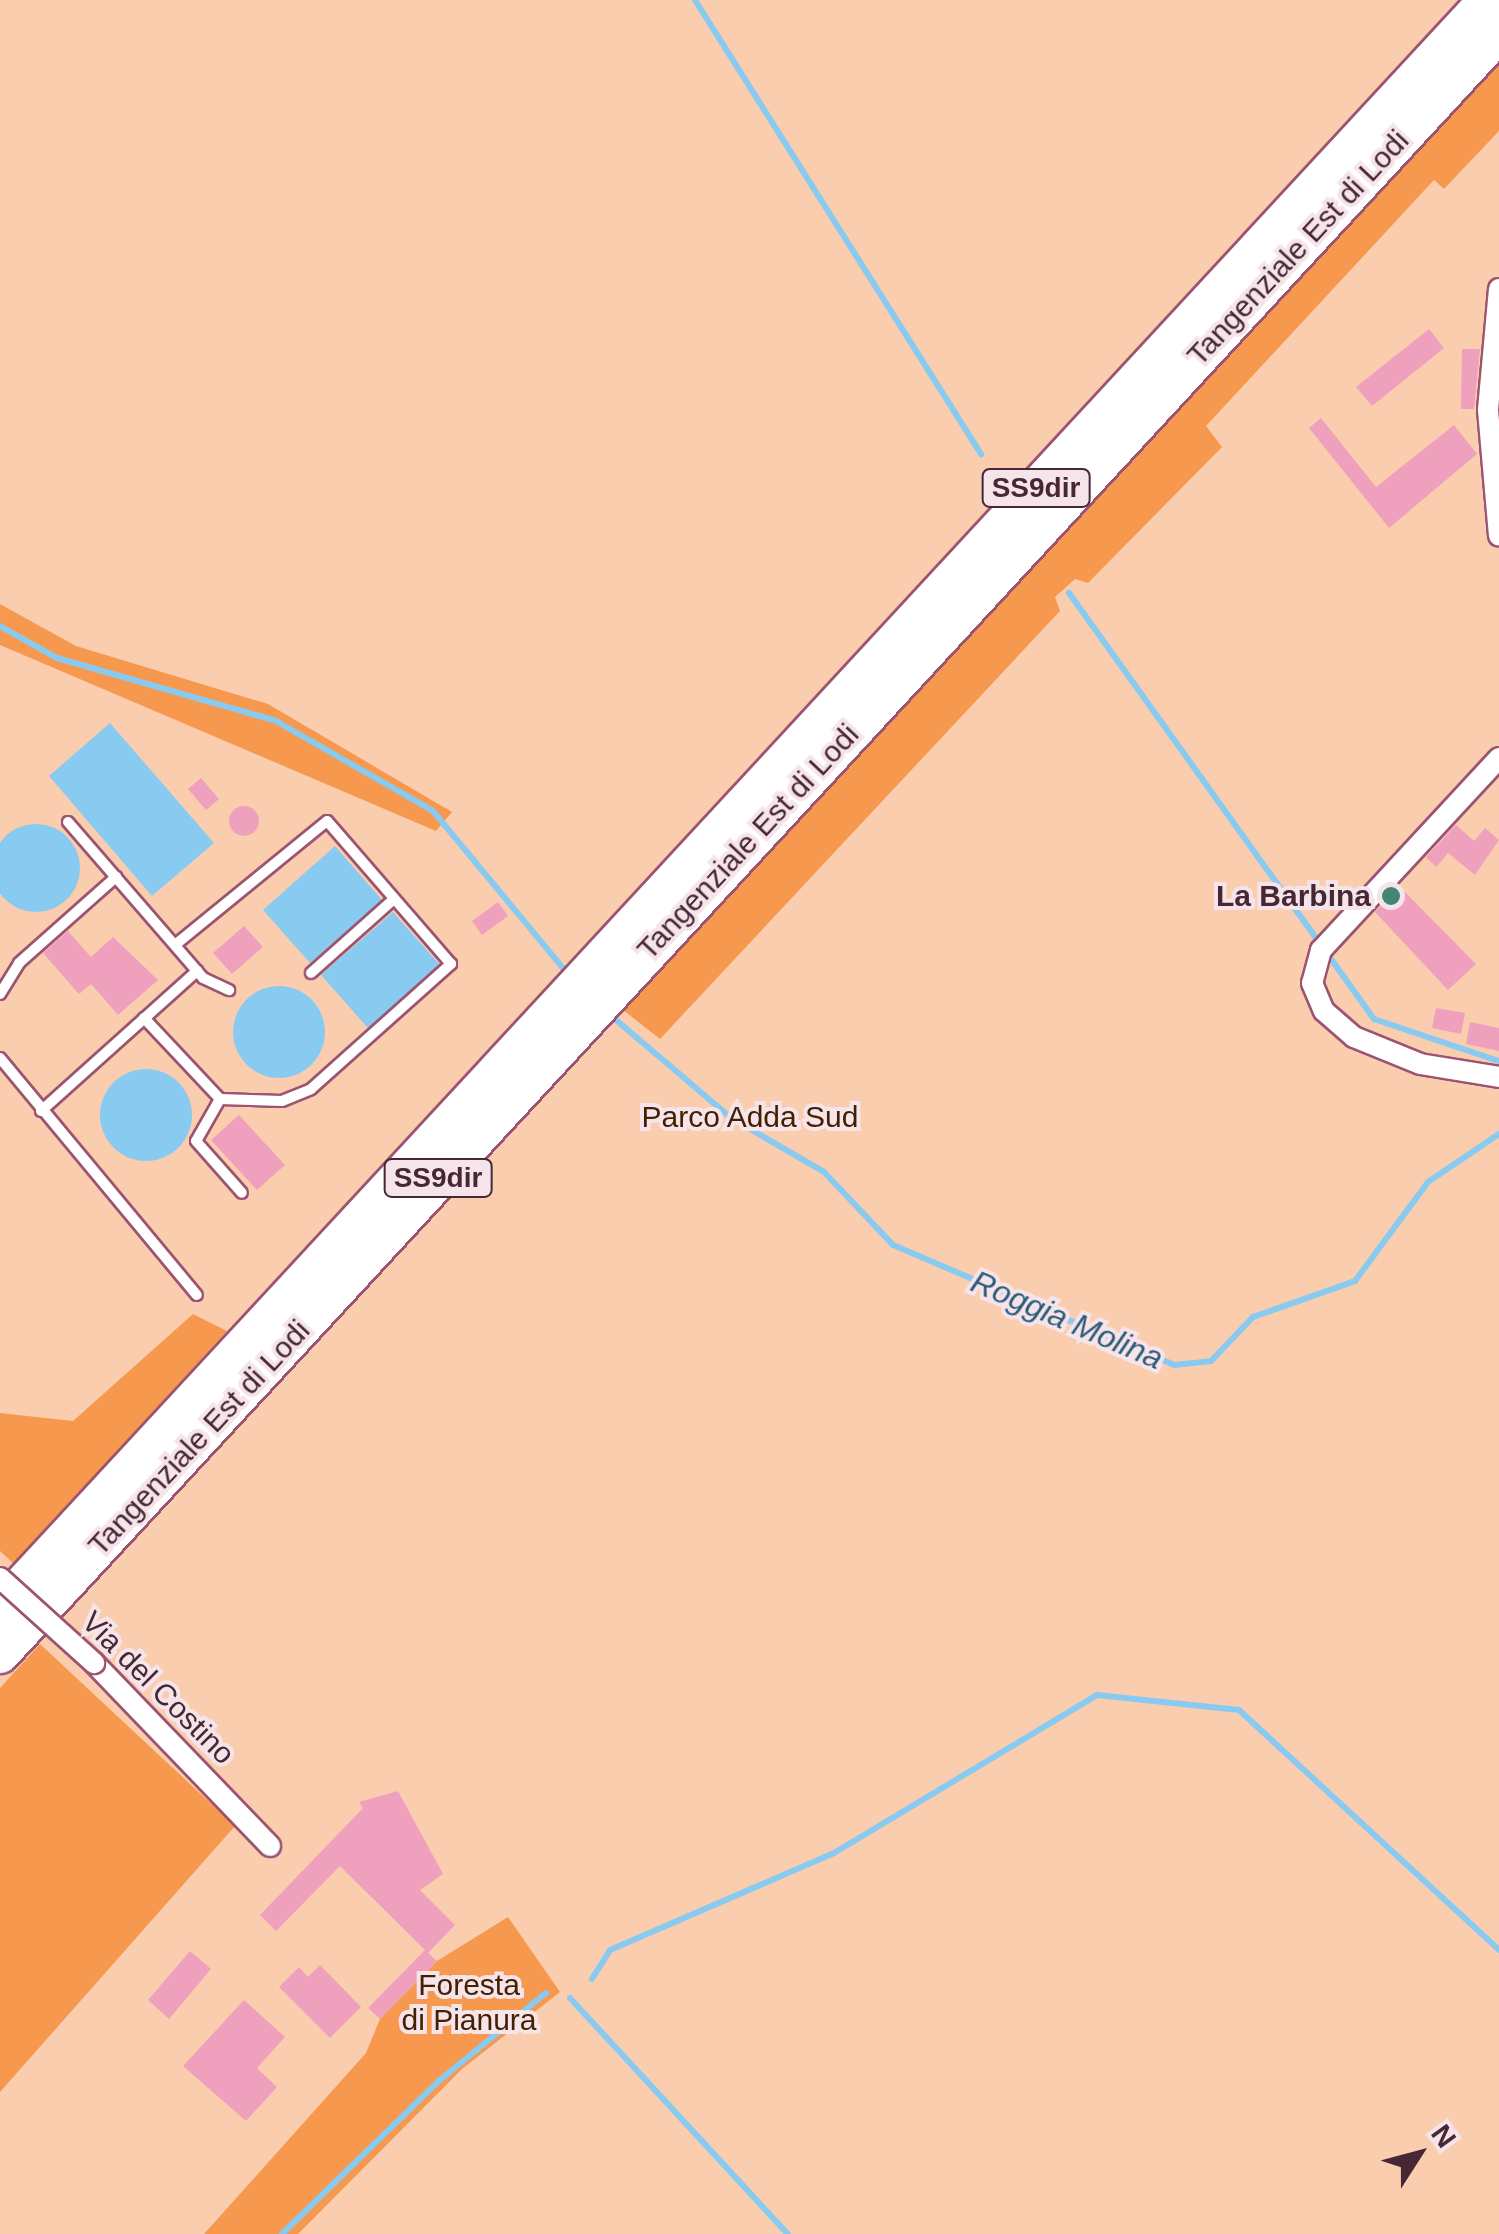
<!DOCTYPE html>
<style>
body{margin:0}
#map{position:relative;width:1499px;height:2234px;overflow:hidden;background:#f5e4ea;font-family:Arial,sans-serif}
div>[style]{position:absolute}
[style*='--x']{left:calc(var(--x)*1px);top:calc(var(--y)*1px);width:calc(var(--w)*1px);rotate:calc(var(--a)*1deg)}
.green>*{inset:0;background:#facdaf}
.forest>*{inset:0;background:#f7984f}
.water>*{inset:0;background:#89caf1}
.round{border-radius:50%}
.stream>*{height:6px;margin:-3px;padding:0 3px;transform-origin:3px;border-radius:3px;background:#89caf1}
.building>*{inset:0;background:#efa0bd}
.roads{filter:drop-shadow(2px 0 #9c5471) drop-shadow(-2px 0 #9c5471) drop-shadow(0 2px #9c5471) drop-shadow(0 -2px #9c5471)}
.lane>*{height:10px;margin:-5px;padding:0 5px;transform-origin:5px;border-radius:5px;background:#fff}
.street>*{height:20px;margin:-10px;padding:0 10px;transform-origin:10px;border-radius:10px;background:#fff}
.highway>*{height:38px;margin:-19px;padding:0 19px;transform-origin:19px;border-radius:19px;background:#fff}
.bridges{filter:drop-shadow(2px 0 #9c5471) drop-shadow(-2px 0 #9c5471) drop-shadow(0 2px #9c5471) drop-shadow(0 -2px #9c5471)}
.street-bridge>*{height:20px;margin:-10px;padding:0 10px;transform-origin:10px;border-radius:10px;background:#fff}
.dots>*{width:28px;height:28px;translate:-50% -50%;box-sizing:border-box;border:5px solid #f5e4ea;border-radius:50%}
span{translate:-50% -50%;white-space:nowrap;text-align:center;line-height:1.15;-webkit-text-stroke:8px #f5e4ea;paint-order:stroke}
.shield-label span{padding:2px 8px;background:#f5e4ea;border:2px solid;border-radius:8px;-webkit-text-stroke-width:0}
.shield-label{font-size:28px;color:#472734;font-weight:700}
.street-label{font-size:30px;color:#472734}
.poi-label{font-size:30px;color:#472734;font-weight:700}
.right{translate:-100% -50%;text-align:right}
.park-label{font-size:30px;color:#442001}
.water-label{font-size:32px;color:#2b5c78;font-style:italic}
.north{position:absolute;left:1369px;top:2104px;width:100px;height:100px;-webkit-text-stroke:8px #f5e4ea;paint-order:stroke;rotate:54deg;font-size:28px;font-weight:700;line-height:40px;text-align:center;color:#472734}
.north::after{content:'';display:block;margin:auto;width:35px;height:45px;background:#472734;clip-path:polygon(50% 0,100% 100%,50% 72%,0 100%)}
</style>
<div id="map">
<div class="green">
<div style="clip-path:polygon(0 0,1499px 0,1499px 2234px,0 2234px)"></div>
</div>
<div class="forest">
<div style="clip-path:polygon(1499px 63px,1499px 131px,1444px 189px,1434px 180px,1206px 426px,1222px 447px,1088px 583px,1075px 579px,1055px 597px,1060px 611px,660px 1039px,623px 1010px)"></div>
<div style="clip-path:polygon(0 604px,76px 646px,268px 704px,452px 812px,436px 831px,0 645px)"></div>
<div style="clip-path:polygon(193px 1314px,227px 1331px,14px 1564px,0 1551px,0 1413px,73px 1421px)"></div>
<div style="clip-path:polygon(40px 1644px,235px 1826px,0 2092px,0 1688px)"></div>
<div style="clip-path:polygon(508px 1917px,560px 1992px,462px 2069px,298px 2234px,204px 2234px,366px 2053px,380px 2019px,437px 1961px)"></div>
</div>
<div class="water">
<div style="clip-path:polygon(110px 723px,214px 843px,152px 896px,49px 776px)"></div>
<div class="round" style="left:-8px;top:824px;width:88px;height:88px"></div>
<div style="clip-path:polygon(335px 846px,382px 900px,310px 963px,263px 910px)"></div>
<div style="clip-path:polygon(393px 912px,440px 965px,368px 1028px,321px 975px)"></div>
<div class="round" style="left:233px;top:986px;width:92px;height:92px"></div>
<div class="round" style="left:100px;top:1069px;width:92px;height:92px"></div>
</div>
<div class="stream">
<div style="--x:695;--y:0;--w:537;--a:57.79"></div>
<div style="--x:1069;--y:593;--w:524;--a:54.4"></div>
<div style="--x:1374;--y:1019;--w:132;--a:18.6"></div>
<div style="--x:0;--y:626;--w:65;--a:29.3"></div>
<div style="--x:57;--y:658;--w:228;--a:16"></div>
<div style="--x:276;--y:721;--w:181;--a:29.8"></div>
<div style="--x:433;--y:811;--w:212;--a:50.4"></div>
<div style="--x:609;--y:1014;--w:160;--a:40.4"></div>
<div style="--x:731;--y:1118;--w:108;--a:30.1"></div>
<div style="--x:824;--y:1172;--w:100;--a:46.6"></div>
<div style="--x:893;--y:1245;--w:306;--a:23.1"></div>
<div style="--x:1174;--y:1365;--w:37;--a:-6"></div>
<div style="--x:1211;--y:1361;--w:61;--a:-46.3"></div>
<div style="--x:1253;--y:1317;--w:108;--a:-19.4"></div>
<div style="--x:1355;--y:1281;--w:123;--a:-53.6"></div>
<div style="--x:1428;--y:1182;--w:86;--a:-34.1"></div>
<div style="--x:592;--y:1979;--w:34;--a:-58"></div>
<div style="--x:610;--y:1950;--w:244;--a:-23.4"></div>
<div style="--x:834;--y:1853;--w:307;--a:-31"></div>
<div style="--x:1097;--y:1695;--w:143;--a:6"></div>
<div style="--x:1239;--y:1710;--w:354;--a:42.7"></div>
<div style="--x:570;--y:1998;--w:321;--a:47.3"></div>
<div style="--x:282;--y:2234;--w:221;--a:-44.3"></div>
<div style="--x:440;--y:2080;--w:137;--a:-39.4"></div>
</div>
<div class="building">
<div style="clip-path:polygon(1429px 329px,1444px 348px,1372px 406px,1356px 387px)"></div>
<div style="clip-path:polygon(1462px 349px,1480px 349px,1474px 409px,1461px 409px)"></div>
<div style="clip-path:polygon(1321px 418px,1376px 487px,1454px 425px,1477px 454px,1389px 528px,1309px 428px)"></div>
<div style="clip-path:polygon(201px 778px,219px 799px,206px 810px,188px 789px)"></div>
<div class="round" style="left:229px;top:806px;width:30px;height:30px"></div>
<div style="clip-path:polygon(1456px 825px,1474px 841px,1485px 828px,1499px 840px,1475px 875px,1448px 853px,1436px 867px,1426px 857px)"></div>
<div style="clip-path:polygon(1400px 887px,1476px 964px,1448px 990px,1375px 912px)"></div>
<div style="clip-path:polygon(498px 902px,508px 916px,482px 935px,472px 921px)"></div>
<div style="clip-path:polygon(244px 926px,263px 947px,232px 974px,213px 953px)"></div>
<div style="clip-path:polygon(68px 931px,91px 957px,113px 937px,158px 980px,118px 1015px,91px 984px,79px 994px,43px 953px)"></div>
<div style="clip-path:polygon(1436px 1008px,1465px 1013px,1461px 1034px,1432px 1028px)"></div>
<div style="clip-path:polygon(1470px 1022px,1499px 1028px,1499px 1051px,1466px 1044px)"></div>
<div style="clip-path:polygon(239px 1115px,285px 1165px,257px 1190px,211px 1140px)"></div>
<div style="clip-path:polygon(398px 1791px,443px 1874px,420px 1890px,455px 1925px,428px 1953px,340px 1866px,276px 1931px,260px 1915px,363px 1808px,359px 1802px)"></div>
<div style="clip-path:polygon(425px 1950px,437px 1961px,380px 2019px,368px 2008px)"></div>
<div style="clip-path:polygon(190px 1951px,211px 1969px,169px 2019px,148px 2000px)"></div>
<div style="clip-path:polygon(320px 1965px,361px 2007px,330px 2038px,279px 1987px,299px 1967px,308px 1977px)"></div>
<div style="clip-path:polygon(244px 2000px,285px 2037px,257px 2068px,277px 2087px,246px 2121px,183px 2066px)"></div>
</div>
<div class="roads">
<div class="lane">
<div style="--x:68;--y:822;--w:206;--a:49.1"></div>
<div style="--x:203;--y:978;--w:29;--a:25"></div>
<div style="--x:311;--y:973;--w:111;--a:-41.7"></div>
<div style="--x:0;--y:994;--w:36;--a:-58"></div>
<div style="--x:19;--y:963;--w:130;--a:-41.6"></div>
<div style="--x:144;--y:1018;--w:111;--a:46.8"></div>
<div style="--x:220;--y:1099;--w:62;--a:1.8"></div>
<div style="--x:282;--y:1101;--w:31;--a:-22"></div>
<div style="--x:311;--y:1089;--w:188;--a:-41.8"></div>
<div style="--x:451;--y:964;--w:189;--a:-130.9"></div>
<div style="--x:327;--y:821;--w:196;--a:140.8"></div>
<div style="--x:0;--y:1058;--w:308;--a:50.3"></div>
<div style="--x:220;--y:1099;--w:48;--a:119.7"></div>
<div style="--x:196;--y:1141;--w:69;--a:48.5"></div>
<div style="--x:41;--y:1111;--w:210;--a:-41.9"></div>
</div>
<div class="street">
<div style="--x:1499;--y:289;--w:121;--a:95.2"></div>
<div style="--x:1488;--y:410;--w:126;--a:85"></div>
<div style="--x:1499;--y:758;--w:262;--a:132.8"></div>
<div style="--x:1321;--y:950;--w:34;--a:105"></div>
<div style="--x:1312;--y:983;--w:30;--a:67"></div>
<div style="--x:1324;--y:1011;--w:40;--a:41"></div>
<div style="--x:1354;--y:1037;--w:71;--a:22.2"></div>
<div style="--x:1420;--y:1064;--w:80;--a:9.3"></div>
<div style="--x:94;--y:1663;--w:254;--a:46.1"></div>
</div>
<div class="highway">
<div style="--x:0;--y:1609;--w:2192;--a:-47.24"></div>
<div style="--x:0;--y:1654;--w:2208;--a:-47.24"></div>
</div>
</div>
<div class="bridges">
<div class="street-bridge">
<div style="--x:0;--y:1578;--w:127;--a:42.1"></div>
</div>
</div>
<div class="dots">
<div style="left:1391px;top:896px;background:#438474"></div>
</div>
<div class="shield-label">
<span style="left:1036px;top:488px">SS9dir</span>
<span style="left:438px;top:1178px">SS9dir</span>
</div>
<div class="street-label">
<span style="left:1298px;top:248px;rotate:-47deg">Tangenziale Est di Lodi</span>
<span style="left:748px;top:842px;rotate:-47deg">Tangenziale Est di Lodi</span>
<span style="left:199px;top:1438px;rotate:-47deg">Tangenziale Est di Lodi</span>
<span style="left:158px;top:1688px;rotate:45deg">Via del Costino</span>
</div>
<div class="poi-label">
<span class="right" style="left:1371px;top:896px">La Barbina</span>
</div>
<div class="park-label">
<span style="left:750px;top:1117px">Parco Adda Sud</span>
<span style="left:469px;top:2002px">Foresta<br>di Pianura</span>
</div>
<div class="water-label">
<span style="left:1067px;top:1320px;rotate:23deg">Roggia Molina</span>
</div>
<div class="north">N</div>
</div>
